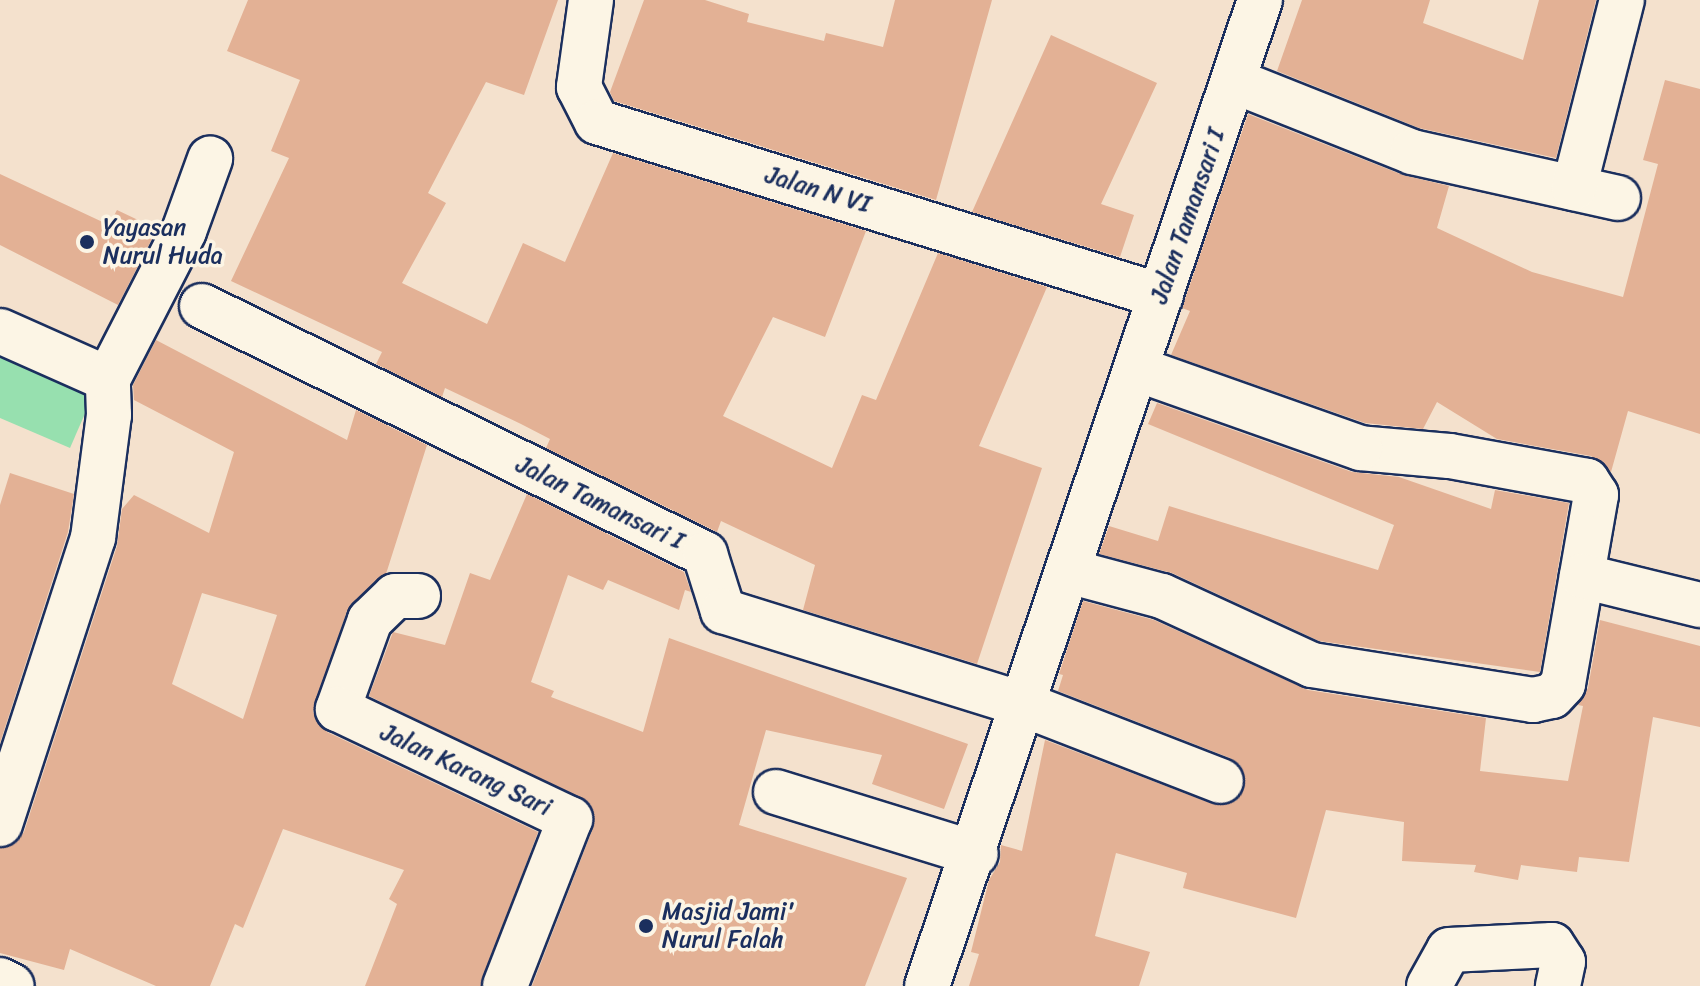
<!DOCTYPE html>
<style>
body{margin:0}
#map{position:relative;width:1700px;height:986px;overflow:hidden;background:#f4e1cd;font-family:Sriracha,sans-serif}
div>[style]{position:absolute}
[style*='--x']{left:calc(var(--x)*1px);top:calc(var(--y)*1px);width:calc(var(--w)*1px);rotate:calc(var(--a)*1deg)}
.green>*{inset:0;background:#97e0af}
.building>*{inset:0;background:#e3b195}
.roads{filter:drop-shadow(2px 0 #1b2f5e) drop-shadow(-2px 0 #1b2f5e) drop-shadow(0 2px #1b2f5e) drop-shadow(0 -2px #1b2f5e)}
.minor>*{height:44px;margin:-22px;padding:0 22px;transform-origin:22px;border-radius:22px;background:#fcf5e5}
.major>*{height:44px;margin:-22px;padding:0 22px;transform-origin:22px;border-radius:22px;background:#fcf5e5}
.dots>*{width:22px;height:22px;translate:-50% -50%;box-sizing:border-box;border:4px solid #fcf5e5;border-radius:50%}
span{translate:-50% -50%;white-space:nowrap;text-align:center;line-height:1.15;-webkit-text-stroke:7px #fcf5e5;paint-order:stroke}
.street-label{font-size:24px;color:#1b2f5e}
.poi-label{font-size:24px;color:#1b2f5e}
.left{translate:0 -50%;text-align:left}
</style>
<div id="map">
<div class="green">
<div style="clip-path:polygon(0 336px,100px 379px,70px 448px,0 418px)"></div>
</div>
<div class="building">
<div style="clip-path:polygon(248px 0,558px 0,524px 95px,486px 82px,428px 193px,446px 203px,402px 283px,487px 324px,523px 243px,565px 262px,613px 153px,866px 231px,825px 337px,773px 317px,723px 416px,832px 468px,862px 395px,876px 400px,938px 253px,1047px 287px,979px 446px,1042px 468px,977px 664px,803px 610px,815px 565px,721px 521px,717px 532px,546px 448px,550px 439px,521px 424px,445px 388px,442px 397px,376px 364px,382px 352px,231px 281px,289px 158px,271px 151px,300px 80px,227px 51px)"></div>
<div style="clip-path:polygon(644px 0,705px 0,749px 14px,747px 22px,824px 41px,826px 33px,883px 47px,895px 0,992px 0,936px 200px,614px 101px,610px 92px)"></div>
<div style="clip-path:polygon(1302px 0,1430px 0,1423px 23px,1523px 60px,1539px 0,1596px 0,1556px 158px,1419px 128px,1277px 71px)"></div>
<div style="clip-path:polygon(1051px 35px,1157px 83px,1101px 204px,1134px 215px,1120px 257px,972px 212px)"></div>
<div style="clip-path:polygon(1665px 80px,1700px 89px,1700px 434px,1628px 411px,1611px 472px,1591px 456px,1497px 439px,1437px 402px,1423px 429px,1365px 423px,1171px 355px,1190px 311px,1182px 308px,1248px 114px,1403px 175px,1449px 186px,1437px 228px,1532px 272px,1623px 297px,1658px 164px,1643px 160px)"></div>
<div style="clip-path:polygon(0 174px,109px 225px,117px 210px,157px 229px,118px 305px,0 245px)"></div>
<div style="clip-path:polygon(evenodd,156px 340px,347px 440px,356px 410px,427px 445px,386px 574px,347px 611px,313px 712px,327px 732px,538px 832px,481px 986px,365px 986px,397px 904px,389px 899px,404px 870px,283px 829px,243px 928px,235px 924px,210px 986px,156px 986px,70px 949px,64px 970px,0 953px,0 848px,16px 843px,24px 832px,117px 546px,122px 509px,134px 495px,209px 533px,234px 452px,134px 400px,133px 385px,156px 340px,202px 593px,277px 615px,243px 719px,172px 684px,202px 593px)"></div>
<div style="clip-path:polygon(1157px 403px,1352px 472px,1399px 477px,1491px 509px,1495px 490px,1569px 503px,1540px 672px,1319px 641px,1172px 573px,1099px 554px,1109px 526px,1158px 541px,1169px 506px,1378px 570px,1394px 525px,1148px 424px)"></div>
<div style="clip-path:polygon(10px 473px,74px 494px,68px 532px,0 743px,0 505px)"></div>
<div style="clip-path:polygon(527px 494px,684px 572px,691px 592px,685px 590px,679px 610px,608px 580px,603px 590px,568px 575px,531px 682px,554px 691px,551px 697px,643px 732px,669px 638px,968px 744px,944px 809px,872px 784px,882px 755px,766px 730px,739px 825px,907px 878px,865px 986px,532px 986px,593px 828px,591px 805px,369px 696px,393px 632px,445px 645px,470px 573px,490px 580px)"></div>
<div style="clip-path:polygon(1083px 601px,1154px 620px,1308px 690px,1486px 718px,1480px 771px,1568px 781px,1583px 706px,1578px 705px,1588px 688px,1600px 620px,1700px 646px,1700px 727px,1653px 717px,1629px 862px,1579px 857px,1577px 872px,1521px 865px,1518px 880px,1474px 872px,1476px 865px,1402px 861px,1404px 822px,1326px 810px,1296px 918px,1183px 888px,1187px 873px,1116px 853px,1095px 936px,1150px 952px,1139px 986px,969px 986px,979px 954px,971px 952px,989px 880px,1000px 862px,1001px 845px,1022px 851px,1045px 740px,1213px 804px,1236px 801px,1244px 789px,1241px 766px,1230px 758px,1058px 691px,1063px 675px,1059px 674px)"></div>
</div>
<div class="roads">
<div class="minor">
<div style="--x:591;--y:0;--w:88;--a:97.9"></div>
<div style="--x:579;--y:87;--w:39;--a:63"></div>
<div style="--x:597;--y:122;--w:590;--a:17.15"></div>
<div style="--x:1234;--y:81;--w:192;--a:21.7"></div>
<div style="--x:1412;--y:152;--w:211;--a:12.6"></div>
<div style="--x:1574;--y:188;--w:194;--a:-75.7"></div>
<div style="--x:202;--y:306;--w:561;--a:26.25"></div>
<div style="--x:705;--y:554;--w:60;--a:72.5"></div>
<div style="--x:723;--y:611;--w:316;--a:17.3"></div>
<div style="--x:1025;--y:705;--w:210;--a:21.2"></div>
<div style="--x:0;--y:331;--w:118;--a:24"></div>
<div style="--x:1068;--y:571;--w:97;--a:14.9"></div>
<div style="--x:1162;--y:596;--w:165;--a:24.7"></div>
<div style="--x:1312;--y:665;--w:224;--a:9"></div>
<div style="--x:1533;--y:700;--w:19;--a:-12"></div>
<div style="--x:1552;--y:696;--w:16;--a:-47"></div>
<div style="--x:1563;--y:684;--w:192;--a:-80.1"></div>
<div style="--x:1596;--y:495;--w:17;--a:-123"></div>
<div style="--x:1587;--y:481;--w:140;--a:-169.7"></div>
<div style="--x:1449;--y:456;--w:89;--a:-174.9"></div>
<div style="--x:1360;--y:448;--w:237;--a:-160.5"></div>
<div style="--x:1582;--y:576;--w:122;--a:13.8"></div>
<div style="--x:418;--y:596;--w:23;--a:180"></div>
<div style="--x:395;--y:596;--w:35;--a:136"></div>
<div style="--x:370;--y:620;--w:95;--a:109.8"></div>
<div style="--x:338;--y:709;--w:257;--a:25.4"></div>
<div style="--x:570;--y:819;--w:179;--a:111.3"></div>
<div style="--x:776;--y:792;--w:209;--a:17.2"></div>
<div style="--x:0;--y:824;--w:301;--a:-72"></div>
<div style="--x:93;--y:538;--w:124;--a:-82.6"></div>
<div style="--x:109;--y:415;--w:36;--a:-92"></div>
<div style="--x:108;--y:379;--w:166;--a:-62.8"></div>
<div style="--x:184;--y:231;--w:77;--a:-70.1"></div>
<div style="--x:927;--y:986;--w:1041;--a:-71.34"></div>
<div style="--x:1429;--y:986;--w:41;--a:-60.9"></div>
<div style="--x:1449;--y:950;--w:103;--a:-2.8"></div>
<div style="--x:1552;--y:945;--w:20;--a:57"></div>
<div style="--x:1563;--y:962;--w:25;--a:102"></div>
</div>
<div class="major">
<div style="--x:0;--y:980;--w:13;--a:27"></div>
</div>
</div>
<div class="dots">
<div style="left:87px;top:242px;background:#1b2f5e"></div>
<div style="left:646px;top:926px;background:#1b2f5e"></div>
</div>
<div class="street-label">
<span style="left:818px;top:190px;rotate:17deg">Jalan N VI</span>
<span style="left:1188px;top:216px;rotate:-71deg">Jalan Tamansari I</span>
<span style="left:600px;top:503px;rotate:26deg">Jalan Tamansari I</span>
<span style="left:466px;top:770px;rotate:25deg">Jalan Karang Sari</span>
</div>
<div class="poi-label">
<span class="left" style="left:103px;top:242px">Yayasan<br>Nurul Huda</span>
<span class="left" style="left:662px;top:926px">Masjid Jami'<br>Nurul Falah</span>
</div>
</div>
